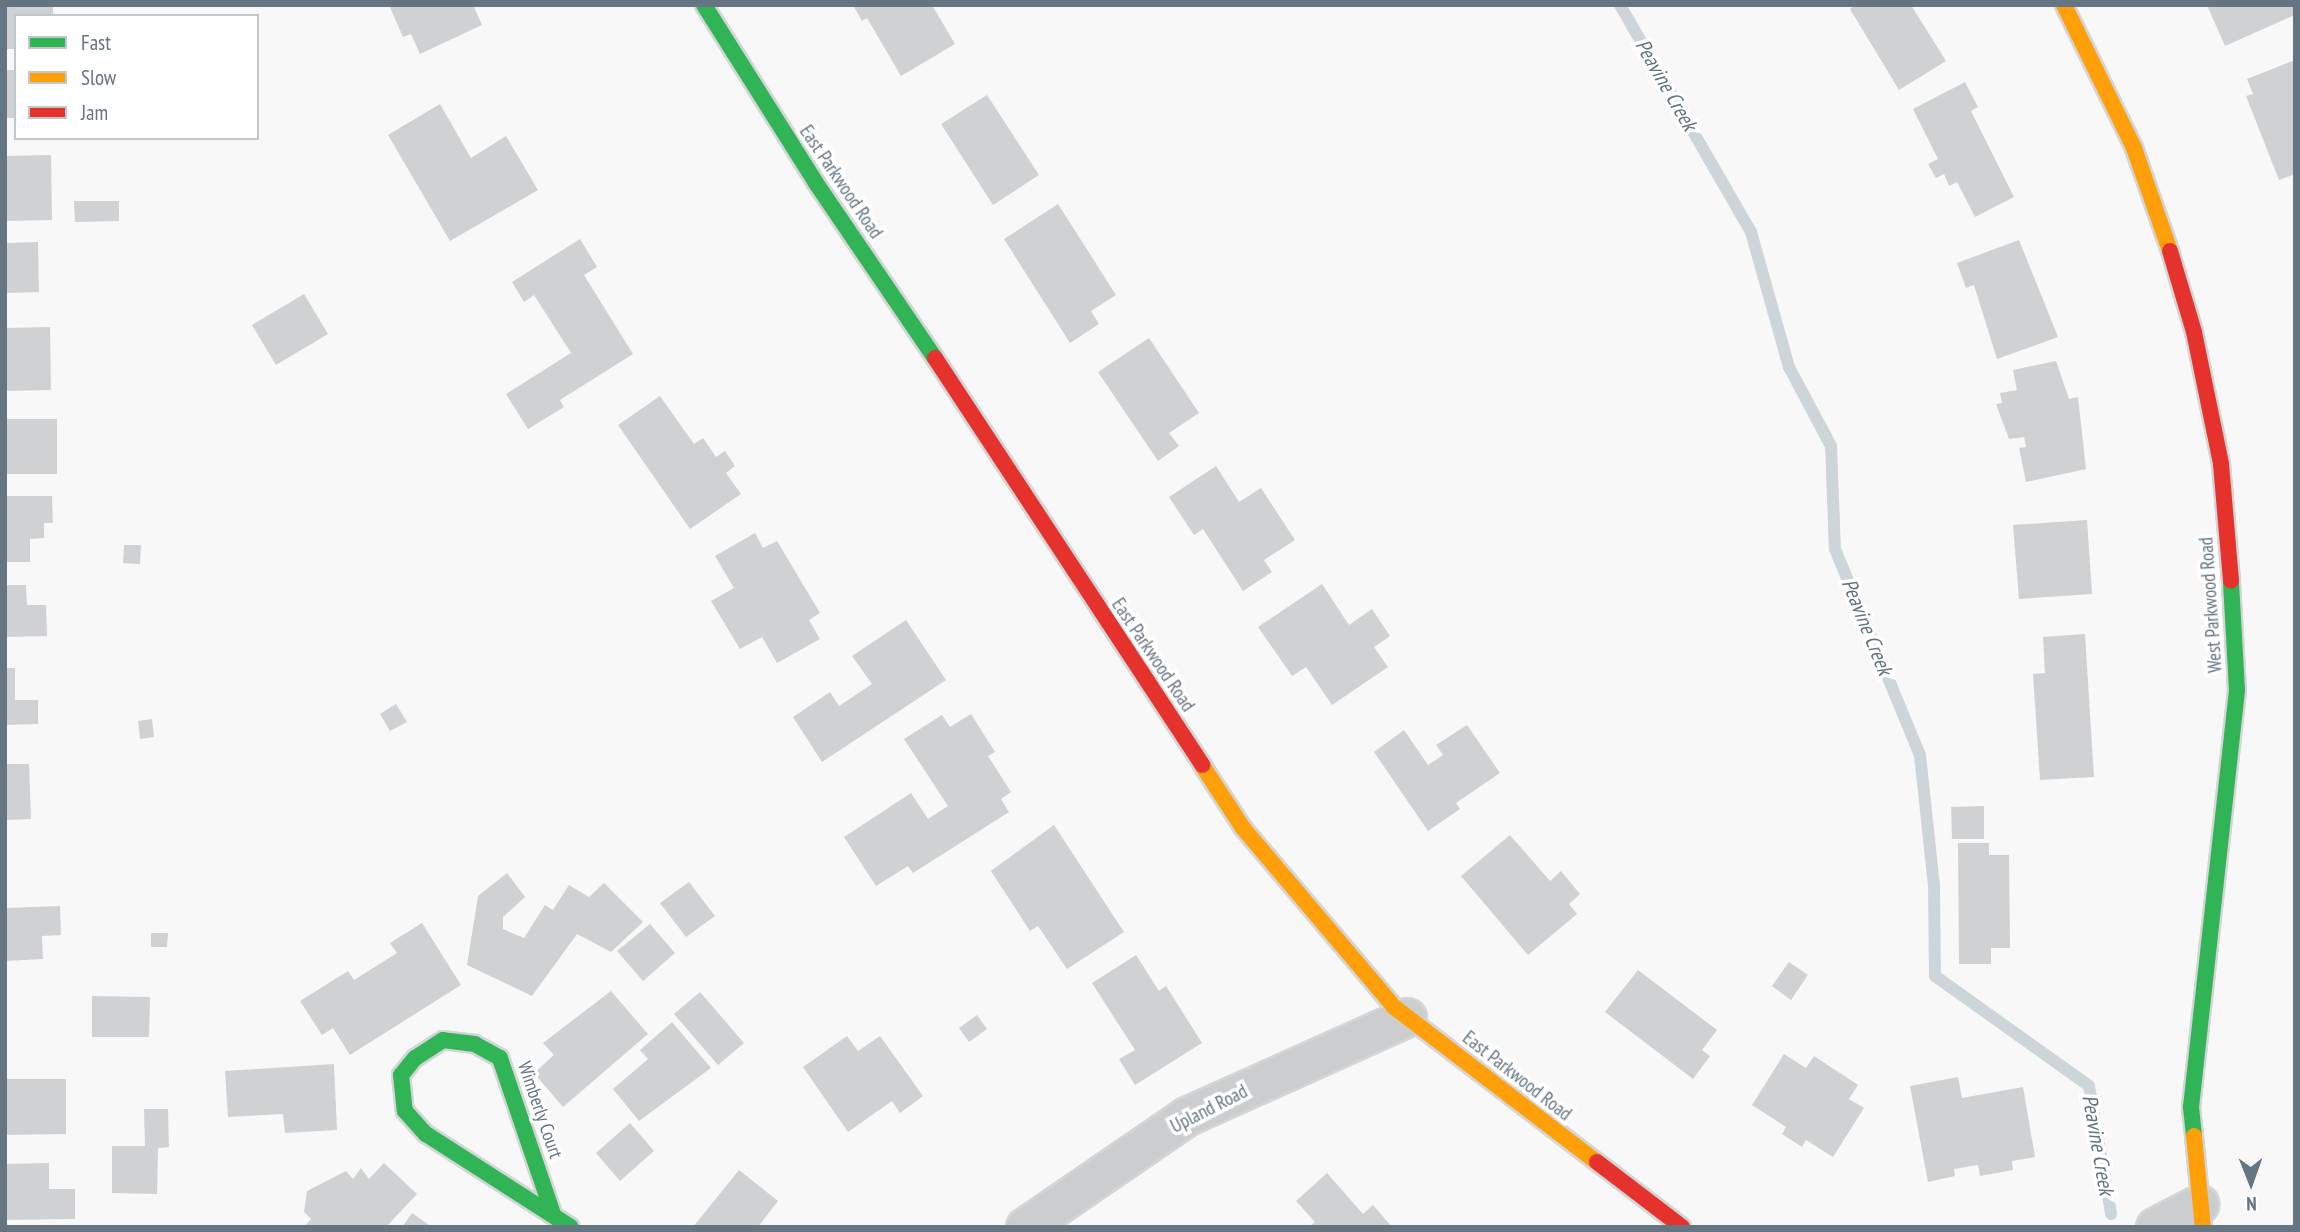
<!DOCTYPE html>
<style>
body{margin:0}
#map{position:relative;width:2300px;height:1232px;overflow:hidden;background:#f8f8f8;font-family:"PT Sans Narrow",sans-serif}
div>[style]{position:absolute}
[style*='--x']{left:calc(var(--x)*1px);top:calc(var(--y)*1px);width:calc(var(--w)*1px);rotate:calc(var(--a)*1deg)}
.stream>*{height:12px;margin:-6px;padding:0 6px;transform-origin:6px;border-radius:6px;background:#cdd5d8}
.building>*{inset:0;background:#cfd1d2}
.roads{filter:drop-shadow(2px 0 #d4d5d6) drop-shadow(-2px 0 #d4d5d6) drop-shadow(0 2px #d4d5d6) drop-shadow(0 -2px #d4d5d6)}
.street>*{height:37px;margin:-18.5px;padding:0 18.5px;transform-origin:18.5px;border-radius:18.5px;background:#cbcdce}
.fast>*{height:16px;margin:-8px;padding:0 8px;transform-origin:8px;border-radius:8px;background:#30b455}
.slow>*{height:16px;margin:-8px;padding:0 8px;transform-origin:8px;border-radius:8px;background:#ff9f0a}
.jam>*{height:16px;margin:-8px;padding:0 8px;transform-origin:8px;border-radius:8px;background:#e5322d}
span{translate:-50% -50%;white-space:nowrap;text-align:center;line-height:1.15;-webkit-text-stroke:7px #fff;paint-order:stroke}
.street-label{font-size:19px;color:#657581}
.water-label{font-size:21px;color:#5f747c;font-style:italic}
.frame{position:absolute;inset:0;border:7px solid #657581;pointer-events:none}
.legend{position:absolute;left:14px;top:14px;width:245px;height:126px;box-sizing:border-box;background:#fff;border:2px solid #c1c8cd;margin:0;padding:9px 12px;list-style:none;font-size:21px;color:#657581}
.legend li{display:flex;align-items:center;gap:14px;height:35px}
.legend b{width:35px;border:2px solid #c1c8cd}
.north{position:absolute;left:2216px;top:1148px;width:70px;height:70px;-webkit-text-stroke:5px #fff;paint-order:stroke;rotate:179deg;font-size:19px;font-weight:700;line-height:28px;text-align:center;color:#657581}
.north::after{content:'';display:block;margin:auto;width:24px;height:32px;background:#657581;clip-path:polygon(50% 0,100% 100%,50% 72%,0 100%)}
</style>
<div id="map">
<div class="stream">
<div style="--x:1620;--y:5;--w:262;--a:60"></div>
<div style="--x:1751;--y:232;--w:140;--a:74.3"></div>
<div style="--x:1789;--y:367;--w:89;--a:62"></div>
<div style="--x:1831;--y:446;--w:103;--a:87.8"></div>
<div style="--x:1835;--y:549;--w:223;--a:67.6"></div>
<div style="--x:1920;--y:755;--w:131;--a:83.9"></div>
<div style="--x:1934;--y:885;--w:91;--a:89.4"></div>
<div style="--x:1935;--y:976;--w:189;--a:35.5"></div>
<div style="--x:2089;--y:1086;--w:130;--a:80.2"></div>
</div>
<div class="building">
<div style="clip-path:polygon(5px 5px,53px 5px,53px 16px,16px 16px,16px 49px,5px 49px)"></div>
<div style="clip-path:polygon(389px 5px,473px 5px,482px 25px,420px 54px,411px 34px,403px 37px)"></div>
<div style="clip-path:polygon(853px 5px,932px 5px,955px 44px,901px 76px,867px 18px,862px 21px)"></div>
<div style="clip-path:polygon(1855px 5px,1911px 5px,1946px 61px,1899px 90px,1850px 9px)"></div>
<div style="clip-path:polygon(2207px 5px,2295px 5px,2295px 15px,2225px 46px)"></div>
<div style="clip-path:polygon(2295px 60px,2295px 174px,2279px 180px,2246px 96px,2253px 94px,2247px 79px)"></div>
<div style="clip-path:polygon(5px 70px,16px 70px,16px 118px,5px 118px)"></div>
<div style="clip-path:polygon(1965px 82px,1978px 107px,1971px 111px,2014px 197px,1975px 217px,1957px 182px,1949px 186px,1944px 174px,1936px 178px,1928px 164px,1938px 159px,1913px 109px)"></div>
<div style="clip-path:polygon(987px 95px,1039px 175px,993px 205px,941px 124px)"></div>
<div style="clip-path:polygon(440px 104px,471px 158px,506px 136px,538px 190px,450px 241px,388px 135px)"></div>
<div style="clip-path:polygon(51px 155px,52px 220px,5px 221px,5px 156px)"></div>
<div style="clip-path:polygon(74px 201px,119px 201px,119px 221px,75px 222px)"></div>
<div style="clip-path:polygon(1058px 204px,1116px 295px,1091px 311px,1099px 324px,1070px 343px,1004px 239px)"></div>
<div style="clip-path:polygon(580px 239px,597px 267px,584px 275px,633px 354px,560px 400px,564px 407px,528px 429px,506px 394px,571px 353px,534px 295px,524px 302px,512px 282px)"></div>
<div style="clip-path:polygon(2019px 240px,2058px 337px,1997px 359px,1974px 285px,1966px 288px,1957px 263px)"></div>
<div style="clip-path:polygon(38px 242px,39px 292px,5px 293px,5px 243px)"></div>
<div style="clip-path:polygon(304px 294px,328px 334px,276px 365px,252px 325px)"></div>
<div style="clip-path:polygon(50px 327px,51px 390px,5px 391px,5px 328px)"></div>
<div style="clip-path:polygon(1149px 338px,1199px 413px,1169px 433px,1179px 446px,1158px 461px,1098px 372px)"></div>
<div style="clip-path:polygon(2056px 361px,2069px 399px,2078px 397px,2086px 469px,2026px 482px,2019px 448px,2026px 447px,2024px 437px,2009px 439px,1996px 404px,2002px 403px,2000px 393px,2017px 390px,2013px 370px)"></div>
<div style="clip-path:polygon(660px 396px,694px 444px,703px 438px,716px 457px,725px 451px,735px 466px,726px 473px,741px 494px,690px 529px,618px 425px)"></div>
<div style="clip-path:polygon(5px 419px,57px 419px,57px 474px,5px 474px)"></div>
<div style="clip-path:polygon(1216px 466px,1239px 502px,1261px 488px,1295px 540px,1264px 560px,1272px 572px,1243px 591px,1203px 529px,1194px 535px,1169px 497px)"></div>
<div style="clip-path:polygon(5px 496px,52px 496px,53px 523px,44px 523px,44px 538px,30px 539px,30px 562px,5px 562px)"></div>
<div style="clip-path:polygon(2087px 520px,2092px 594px,2019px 599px,2013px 525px)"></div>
<div style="clip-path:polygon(755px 533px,763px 548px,777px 541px,820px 613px,809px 620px,820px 639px,777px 663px,762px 637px,740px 649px,711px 601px,734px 588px,715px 556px)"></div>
<div style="clip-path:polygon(124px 545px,141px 545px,140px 564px,123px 563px)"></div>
<div style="clip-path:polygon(1322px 584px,1349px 625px,1372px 609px,1390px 636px,1374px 647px,1388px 667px,1332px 705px,1306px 667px,1292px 676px,1258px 627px)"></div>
<div style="clip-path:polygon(5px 585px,26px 585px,27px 605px,46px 605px,47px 636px,5px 637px)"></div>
<div style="clip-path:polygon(906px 620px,946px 680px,822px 762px,793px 717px,830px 692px,839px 706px,872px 684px,852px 656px)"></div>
<div style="clip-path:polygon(2085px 634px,2094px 777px,2040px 780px,2033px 674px,2045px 673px,2043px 637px)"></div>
<div style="clip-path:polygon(5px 668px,15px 668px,15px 700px,38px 700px,38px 724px,5px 725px)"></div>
<div style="clip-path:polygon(396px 704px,407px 722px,390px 731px,380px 714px)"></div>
<div style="clip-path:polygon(971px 714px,995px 752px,988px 756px,1011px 792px,1001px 799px,1009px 812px,913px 873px,908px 866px,876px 886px,844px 837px,911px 793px,928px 819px,948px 806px,904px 739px,942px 715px,950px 727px)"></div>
<div style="clip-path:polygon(152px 719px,154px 737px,140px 739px,138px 721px)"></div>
<div style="clip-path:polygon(1467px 725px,1500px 773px,1456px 803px,1460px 809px,1428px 831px,1374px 752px,1404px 730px,1428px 765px,1443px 755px,1436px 745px)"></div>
<div style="clip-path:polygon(5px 764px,29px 764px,31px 819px,5px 820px)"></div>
<div style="clip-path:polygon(1984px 806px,1984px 839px,1952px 839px,1951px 807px)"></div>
<div style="clip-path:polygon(1054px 825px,1124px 932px,1067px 969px,1038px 926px,1030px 931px,991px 871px)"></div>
<div style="clip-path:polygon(1510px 835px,1550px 881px,1561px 871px,1580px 894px,1569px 904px,1577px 914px,1528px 955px,1461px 876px)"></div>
<div style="clip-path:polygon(1958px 843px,1989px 843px,1989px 855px,2009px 855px,2010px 948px,1991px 948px,1991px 964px,1959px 964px)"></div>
<div style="clip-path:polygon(507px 873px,525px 897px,503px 917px,503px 929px,524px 938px,545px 905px,553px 910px,569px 885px,589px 897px,604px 883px,643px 922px,611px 952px,577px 934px,532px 996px,467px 965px,478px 896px)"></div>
<div style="clip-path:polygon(689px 882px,715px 916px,686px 937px,660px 903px)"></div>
<div style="clip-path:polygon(60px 906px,61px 935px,42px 936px,43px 959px,5px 961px,5px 908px)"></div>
<div style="clip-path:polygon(422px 923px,461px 985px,350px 1055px,333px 1028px,322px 1035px,300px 1001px,348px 971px,354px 980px,397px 953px,390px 943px)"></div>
<div style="clip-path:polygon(650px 924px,675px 953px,643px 981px,617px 951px)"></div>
<div style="clip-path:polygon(151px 933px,168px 933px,167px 947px,151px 947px)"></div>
<div style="clip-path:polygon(1136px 955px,1159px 991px,1166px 986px,1202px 1043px,1135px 1085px,1119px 1059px,1135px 1050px,1092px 983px)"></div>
<div style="clip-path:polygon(1789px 962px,1808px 975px,1791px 1000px,1772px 986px)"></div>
<div style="clip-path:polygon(1638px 970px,1717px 1030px,1702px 1050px,1710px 1056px,1693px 1079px,1605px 1012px)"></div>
<div style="clip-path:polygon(611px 991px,648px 1034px,563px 1107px,534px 1073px,554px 1055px,543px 1043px)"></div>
<div style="clip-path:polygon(700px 992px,744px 1043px,718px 1065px,674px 1014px)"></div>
<div style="clip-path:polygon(92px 996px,150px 997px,149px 1037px,92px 1037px)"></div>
<div style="clip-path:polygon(977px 1015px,987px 1029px,969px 1042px,959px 1028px)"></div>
<div style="clip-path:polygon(672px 1022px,711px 1068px,639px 1121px,613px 1089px,648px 1059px,640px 1050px)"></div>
<div style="clip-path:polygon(847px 1036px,858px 1051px,880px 1036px,923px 1096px,900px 1113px,892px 1101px,848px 1132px,803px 1067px)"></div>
<div style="clip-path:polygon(1784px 1054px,1806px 1068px,1814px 1056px,1858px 1085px,1849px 1099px,1864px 1108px,1833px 1157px,1806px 1140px,1802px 1147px,1782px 1134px,1786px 1127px,1752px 1105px)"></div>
<div style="clip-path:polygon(334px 1064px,337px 1130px,285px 1133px,283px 1114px,228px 1117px,225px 1071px)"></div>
<div style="clip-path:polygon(1958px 1077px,1962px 1098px,2023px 1087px,2035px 1157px,2012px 1161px,2013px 1170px,1980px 1176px,1978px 1165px,1954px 1169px,1955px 1176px,1928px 1182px,1910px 1086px)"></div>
<div style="clip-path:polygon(5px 1079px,66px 1079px,66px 1134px,5px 1135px)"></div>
<div style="clip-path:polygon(144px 1109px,168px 1109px,169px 1147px,158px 1148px,157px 1194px,112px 1193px,112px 1146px,145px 1146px)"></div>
<div style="clip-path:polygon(630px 1123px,654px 1151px,620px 1181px,596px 1153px)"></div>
<div style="clip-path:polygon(49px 1163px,49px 1189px,75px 1189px,75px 1219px,5px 1220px,5px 1164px)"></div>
<div style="clip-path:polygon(384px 1163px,417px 1194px,386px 1227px,304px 1227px,311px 1219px,304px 1212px,307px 1191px,346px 1171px,353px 1179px,361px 1168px,369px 1179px)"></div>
<div style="clip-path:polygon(739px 1170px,778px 1201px,758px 1227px,693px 1227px)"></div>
<div style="clip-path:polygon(1327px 1173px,1363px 1214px,1373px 1205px,1392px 1227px,1309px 1227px,1315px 1222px,1296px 1201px)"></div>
<div style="clip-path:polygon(412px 1213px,432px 1227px,402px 1227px)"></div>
</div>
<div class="roads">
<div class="street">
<div style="--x:1025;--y:1227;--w:196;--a:-34.4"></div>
<div style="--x:1187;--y:1116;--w:241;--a:-24.2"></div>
<div style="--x:2155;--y:1227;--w:50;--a:-27.6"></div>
</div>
<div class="fast">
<div style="--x:704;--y:5;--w:210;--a:57.8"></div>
<div style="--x:816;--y:183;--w:212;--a:55.8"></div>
<div style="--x:2194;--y:1136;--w:29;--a:-96"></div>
<div style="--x:2191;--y:1107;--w:420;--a:-83.7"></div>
<div style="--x:2237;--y:690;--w:109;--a:-93.2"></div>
<div style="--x:553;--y:1214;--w:165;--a:-108.8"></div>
<div style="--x:500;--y:1058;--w:29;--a:-151"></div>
<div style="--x:475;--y:1044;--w:32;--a:-173"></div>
<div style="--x:443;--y:1040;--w:33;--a:147"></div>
<div style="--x:415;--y:1058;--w:22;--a:129"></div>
<div style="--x:401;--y:1075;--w:36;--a:84"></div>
<div style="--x:405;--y:1111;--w:31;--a:48"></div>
<div style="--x:426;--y:1134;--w:172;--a:32.7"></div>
</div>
<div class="slow">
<div style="--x:2064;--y:5;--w:159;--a:63.9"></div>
<div style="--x:2134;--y:148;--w:109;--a:70.7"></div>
<div style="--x:1202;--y:765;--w:75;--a:56.9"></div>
<div style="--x:1243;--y:828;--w:234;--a:49.8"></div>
<div style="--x:1394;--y:1007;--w:255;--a:37.4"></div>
<div style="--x:2194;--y:1136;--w:91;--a:84.4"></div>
</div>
<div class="jam">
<div style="--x:2170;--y:251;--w:84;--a:73.5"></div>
<div style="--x:2194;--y:332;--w:135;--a:78.4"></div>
<div style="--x:2221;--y:464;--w:117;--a:85.1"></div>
<div style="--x:935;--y:358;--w:487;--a:56.7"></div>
<div style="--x:1597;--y:1162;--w:107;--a:37.4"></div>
</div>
</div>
<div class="street-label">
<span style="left:841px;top:182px;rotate:56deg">East Parkwood Road</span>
<span style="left:2211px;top:605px;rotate:-94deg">West Parkwood Road</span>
<span style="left:1153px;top:655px;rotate:56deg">East Parkwood Road</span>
<span style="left:1517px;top:1076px;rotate:38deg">East Parkwood Road</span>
<span style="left:1209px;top:1109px;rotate:-27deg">Upland Road</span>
<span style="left:540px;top:1110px;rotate:71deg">Wimberly Court</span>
</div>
<div class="water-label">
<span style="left:1666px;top:85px;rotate:60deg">Peavine Creek</span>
<span style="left:1867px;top:627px;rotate:68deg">Peavine Creek</span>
<span style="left:2098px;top:1145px;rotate:80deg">Peavine Creek</span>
</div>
<div class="frame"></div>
<ul class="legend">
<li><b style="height:9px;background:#30b455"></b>Fast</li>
<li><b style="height:9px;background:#ff9f0a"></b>Slow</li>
<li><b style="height:9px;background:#e5322d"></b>Jam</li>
</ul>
<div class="north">N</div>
</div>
